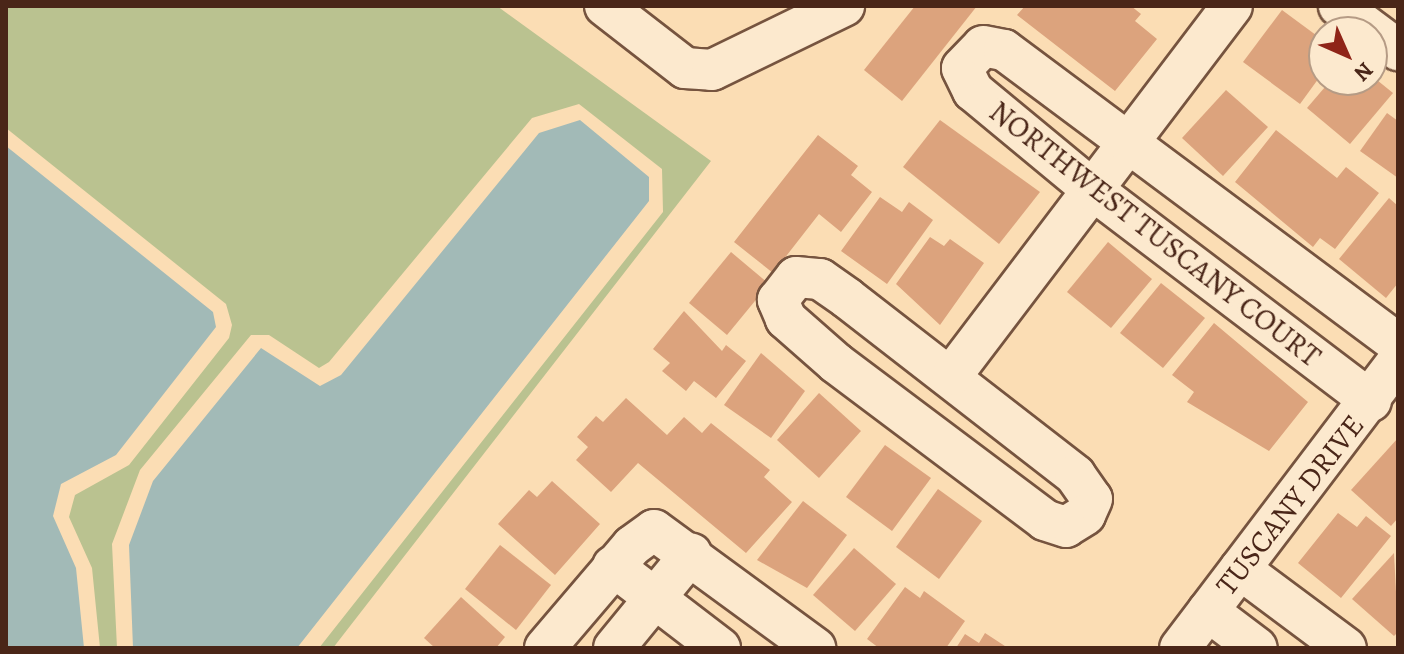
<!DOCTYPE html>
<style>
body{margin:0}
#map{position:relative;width:1404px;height:654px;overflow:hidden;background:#fbddb4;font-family:Alegreya,serif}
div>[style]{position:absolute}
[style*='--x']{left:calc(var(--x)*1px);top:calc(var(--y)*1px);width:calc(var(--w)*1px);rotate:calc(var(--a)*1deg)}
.green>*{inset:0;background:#bac290}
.water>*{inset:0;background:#a2bab7}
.building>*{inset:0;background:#dca37d}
.roads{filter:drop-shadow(2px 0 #76543f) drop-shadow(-2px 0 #76543f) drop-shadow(0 2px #76543f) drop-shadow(0 -2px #76543f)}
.minor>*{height:40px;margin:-20px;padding:0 20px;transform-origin:20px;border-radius:20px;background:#fce9ce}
span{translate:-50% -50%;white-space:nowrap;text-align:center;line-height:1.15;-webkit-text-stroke:7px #fce9ce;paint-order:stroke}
.street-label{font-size:30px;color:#4a2618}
.frame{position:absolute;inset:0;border:8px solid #4a2618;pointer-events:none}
.north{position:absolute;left:1308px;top:16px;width:80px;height:80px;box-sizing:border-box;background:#fce9ce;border:2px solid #b59b85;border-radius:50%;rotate:135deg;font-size:22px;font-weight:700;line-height:32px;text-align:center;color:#4a2618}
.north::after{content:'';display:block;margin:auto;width:28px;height:36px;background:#8f2418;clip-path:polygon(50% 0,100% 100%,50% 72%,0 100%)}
</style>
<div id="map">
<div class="green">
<div style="clip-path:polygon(6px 6px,497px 6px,711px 161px,333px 648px,319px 648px,663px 212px,662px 169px,579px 104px,532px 118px,329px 362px,319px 368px,269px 335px,251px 335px,140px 470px,112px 544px,117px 648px,100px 648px,92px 568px,69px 517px,75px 495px,129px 465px,229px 338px,232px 325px,226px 304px,6px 128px)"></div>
</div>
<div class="water">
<div style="clip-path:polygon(580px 120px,649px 177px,649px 201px,297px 648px,133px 648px,129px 545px,153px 481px,261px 348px,320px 386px,341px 375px,539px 133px)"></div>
<div style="clip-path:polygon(6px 146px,213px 312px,216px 327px,116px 455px,61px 484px,53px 516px,76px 568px,84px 648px,6px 648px)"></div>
</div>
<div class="building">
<div style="clip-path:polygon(915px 6px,977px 6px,902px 101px,864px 70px)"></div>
<div style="clip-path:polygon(1025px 6px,1131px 6px,1141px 14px,1135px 21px,1157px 39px,1115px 91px,1017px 15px)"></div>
<div style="clip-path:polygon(1282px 10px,1324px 41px,1324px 71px,1300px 104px,1243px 62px)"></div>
<div style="clip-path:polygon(1372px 76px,1393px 93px,1350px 144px,1307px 108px,1331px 80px)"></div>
<div style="clip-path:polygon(1226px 90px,1268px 127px,1223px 176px,1182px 138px)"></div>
<div style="clip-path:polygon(1387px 113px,1398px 121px,1398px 178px,1360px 151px)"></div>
<div style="clip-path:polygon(940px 120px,1040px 192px,999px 244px,903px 167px)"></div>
<div style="clip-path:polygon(1276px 130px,1337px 178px,1346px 167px,1379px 193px,1335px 249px,1320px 238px,1313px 247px,1235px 182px)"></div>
<div style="clip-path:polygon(818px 135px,858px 166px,851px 175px,872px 192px,841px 232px,819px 214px,773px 273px,734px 242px)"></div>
<div style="clip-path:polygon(880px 197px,902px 212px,909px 202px,933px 220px,887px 284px,841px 251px)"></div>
<div style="clip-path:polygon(1389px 198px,1398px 206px,1398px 283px,1386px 298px,1339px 259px)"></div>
<div style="clip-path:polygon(930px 237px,944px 246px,950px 239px,984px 263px,940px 325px,896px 284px)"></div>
<div style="clip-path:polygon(1108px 242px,1152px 279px,1111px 328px,1067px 292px)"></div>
<div style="clip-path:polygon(731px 252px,769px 284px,727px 335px,689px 303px)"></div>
<div style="clip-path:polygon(1161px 283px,1205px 318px,1163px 368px,1120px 333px)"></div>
<div style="clip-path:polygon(684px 311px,722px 351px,726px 345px,746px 361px,716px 398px,694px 381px,686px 391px,662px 371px,670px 363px,653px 349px)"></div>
<div style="clip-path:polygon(1214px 323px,1308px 402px,1269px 451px,1187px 402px,1194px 392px,1172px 375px)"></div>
<div style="clip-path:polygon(761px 353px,805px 391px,771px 438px,724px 405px)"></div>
<div style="clip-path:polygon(819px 393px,861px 431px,819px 478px,777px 440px)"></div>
<div style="clip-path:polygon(626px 398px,667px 435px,684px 417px,702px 433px,711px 423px,770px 470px,764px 477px,792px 502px,746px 553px,638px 463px,611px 492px,576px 460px,588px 447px,577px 437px,596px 416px,603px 422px)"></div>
<div style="clip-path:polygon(1398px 438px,1398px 518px,1391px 526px,1351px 490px)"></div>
<div style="clip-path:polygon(885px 445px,931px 478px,892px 531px,846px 497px)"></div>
<div style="clip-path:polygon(552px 481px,600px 524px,555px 575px,498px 524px,529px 490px,537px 497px)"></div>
<div style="clip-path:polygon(938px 489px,982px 521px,939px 579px,896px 547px)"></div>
<div style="clip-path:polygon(803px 501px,847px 535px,807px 588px,757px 560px)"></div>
<div style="clip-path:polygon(1338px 513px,1357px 527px,1366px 516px,1391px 536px,1341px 598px,1298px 563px)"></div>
<div style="clip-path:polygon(500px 545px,551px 585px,516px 630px,465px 589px)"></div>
<div style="clip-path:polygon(854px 548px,896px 584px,855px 631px,813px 595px)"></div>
<div style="clip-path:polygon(1394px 553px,1398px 632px,1394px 636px,1352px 599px)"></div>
<div style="clip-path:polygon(905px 587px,920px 598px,924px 591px,965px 621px,946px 648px,879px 648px,867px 639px)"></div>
<div style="clip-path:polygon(461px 597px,505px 637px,496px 648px,435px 648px,424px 638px)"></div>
<div style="clip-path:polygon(985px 633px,1008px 648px,956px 648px,965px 634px,979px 643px)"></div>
</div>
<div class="roads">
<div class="minor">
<div style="--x:605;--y:6;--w:101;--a:37.8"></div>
<div style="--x:685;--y:68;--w:27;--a:4"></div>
<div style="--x:712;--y:70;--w:147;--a:-25.9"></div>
<div style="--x:1339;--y:6;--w:74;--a:36.7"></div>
<div style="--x:796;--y:277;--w:24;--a:5"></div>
<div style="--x:820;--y:279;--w:33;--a:35"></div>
<div style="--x:847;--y:298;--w:289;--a:37.8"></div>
<div style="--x:1075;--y:475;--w:29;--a:55"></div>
<div style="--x:1092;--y:499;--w:17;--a:114"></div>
<div style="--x:1085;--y:515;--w:22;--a:148"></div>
<div style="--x:1066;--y:527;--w:22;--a:-162"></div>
<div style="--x:1045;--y:520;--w:261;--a:-143.1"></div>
<div style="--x:836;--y:363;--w:67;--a:-138.7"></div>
<div style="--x:786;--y:319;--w:21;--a:-113"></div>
<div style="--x:778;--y:300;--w:29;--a:-52"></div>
<div style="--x:952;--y:375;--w:463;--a:-52.8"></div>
<div style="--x:1371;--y:401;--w:348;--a:-142.8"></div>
<div style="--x:1094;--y:191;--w:157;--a:-140.4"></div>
<div style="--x:973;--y:91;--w:25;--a:-116"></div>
<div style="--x:962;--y:68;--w:30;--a:-46"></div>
<div style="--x:983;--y:46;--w:21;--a:11"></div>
<div style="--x:1004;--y:50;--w:492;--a:36.7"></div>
<div style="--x:613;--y:566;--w:135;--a:37.5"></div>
<div style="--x:1240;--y:569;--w:132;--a:36.7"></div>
<div style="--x:1208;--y:611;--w:61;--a:37.1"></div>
<div style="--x:545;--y:648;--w:134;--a:-49.5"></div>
<div style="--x:632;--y:546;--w:27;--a:-36"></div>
<div style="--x:654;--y:530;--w:200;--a:36.2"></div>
<div style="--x:614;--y:648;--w:122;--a:-50.7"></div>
<div style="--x:1180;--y:648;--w:360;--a:-52.8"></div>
</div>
</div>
<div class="street-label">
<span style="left:1155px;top:234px;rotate:38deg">NORTHWEST TUSCANY COURT</span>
<span style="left:1290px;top:505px;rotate:-52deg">TUSCANY DRIVE</span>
</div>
<div class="frame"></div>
<div class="north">N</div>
</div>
